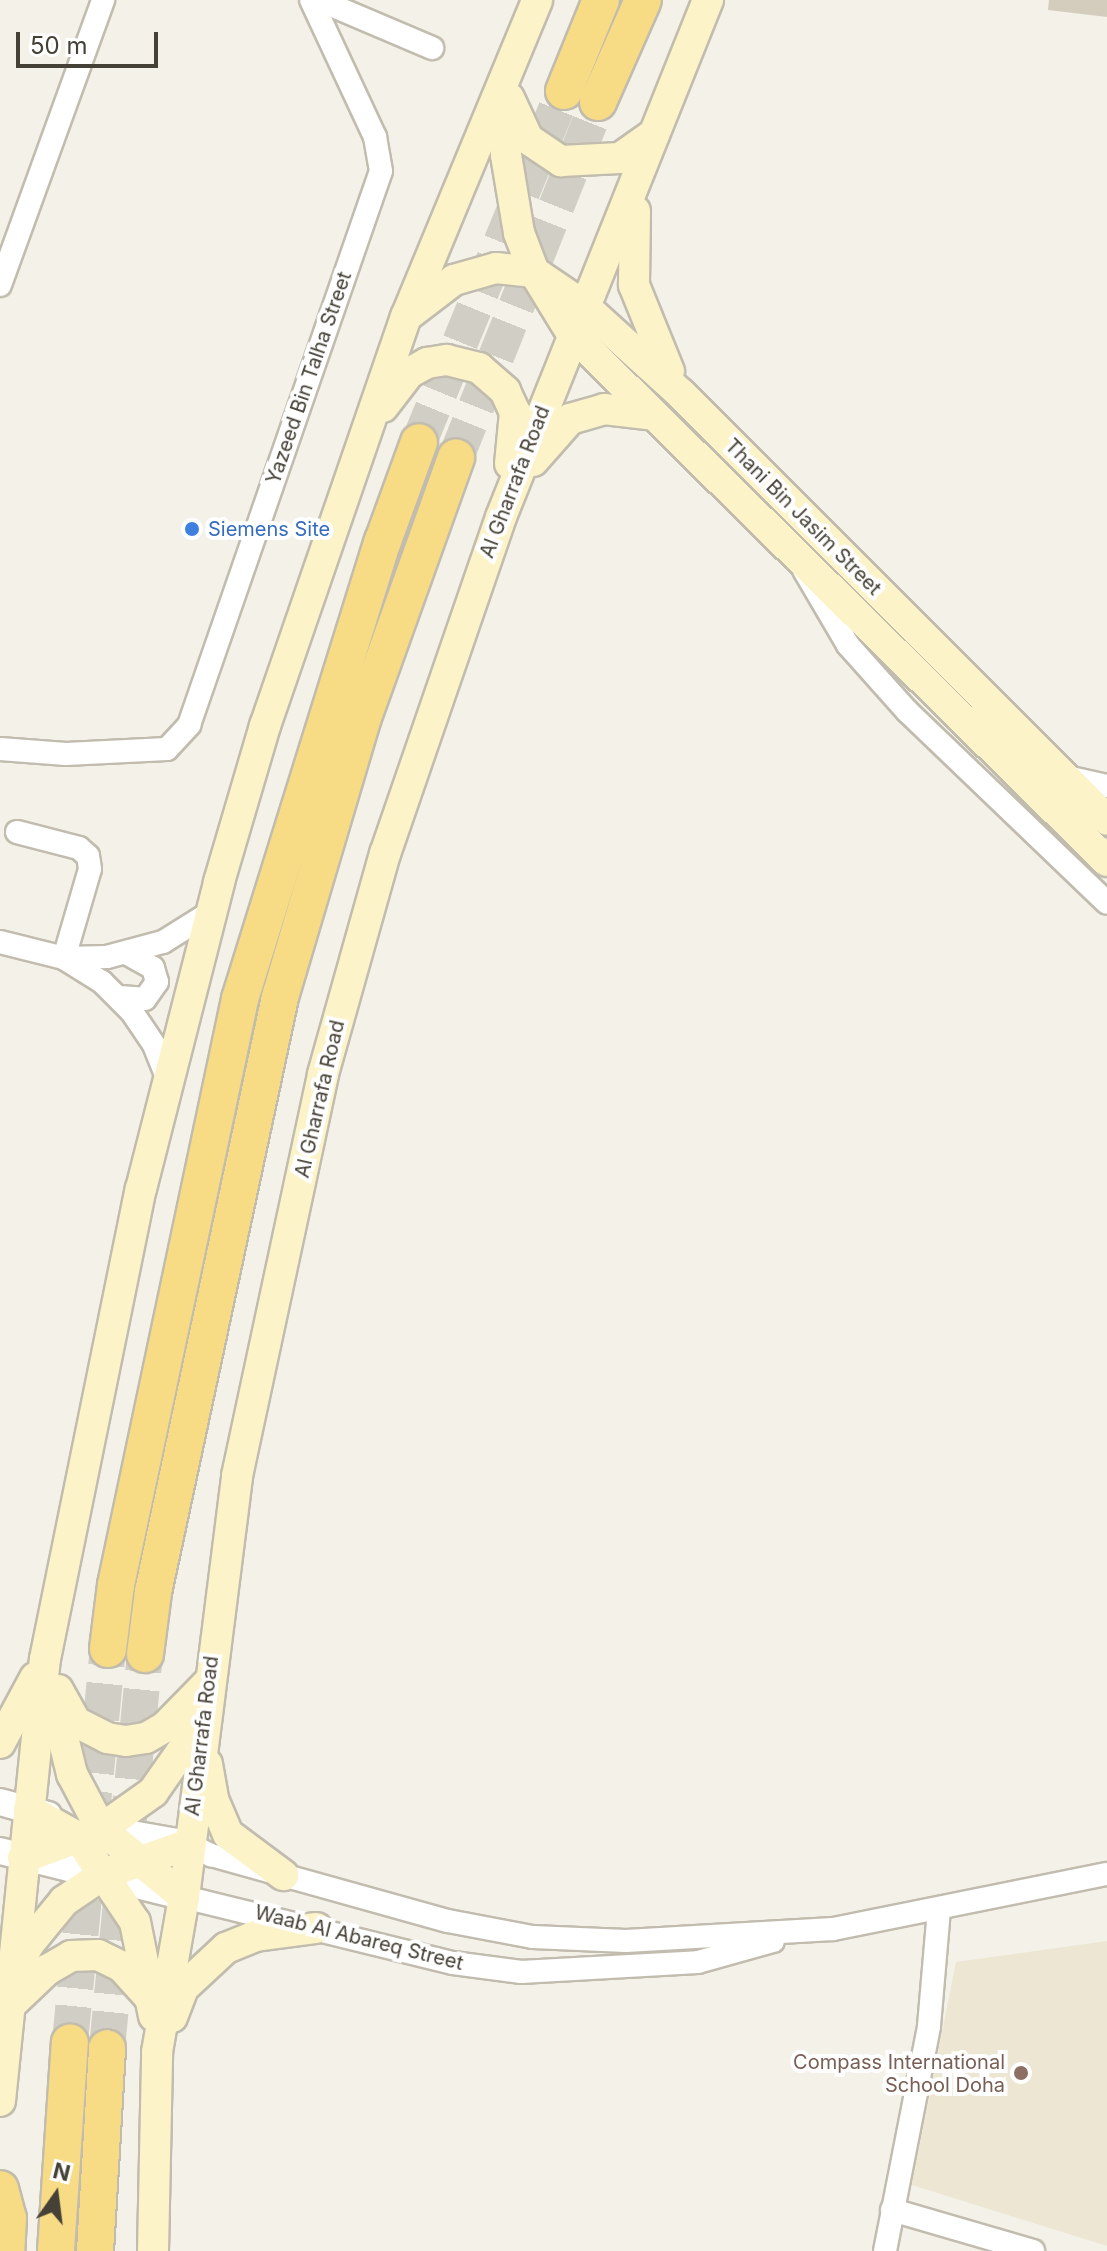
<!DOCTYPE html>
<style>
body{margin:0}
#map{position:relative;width:1107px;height:2251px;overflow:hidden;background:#f3f1e8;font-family:Inter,sans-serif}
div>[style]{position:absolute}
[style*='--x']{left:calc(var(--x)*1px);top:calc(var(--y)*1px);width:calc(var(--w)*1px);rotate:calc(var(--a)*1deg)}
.education>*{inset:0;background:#ece6d3}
.building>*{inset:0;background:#d4cdbe}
.trunk-tunnel>*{height:36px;margin-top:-18px;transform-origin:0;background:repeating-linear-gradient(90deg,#d0cec5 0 36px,transparent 0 54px)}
.roads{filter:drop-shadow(2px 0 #c1bcae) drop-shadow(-2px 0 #c1bcae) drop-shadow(0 2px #c1bcae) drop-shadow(0 -2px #c1bcae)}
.minor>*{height:22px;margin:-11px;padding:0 11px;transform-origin:11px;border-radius:11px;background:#fff}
.tertiary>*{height:26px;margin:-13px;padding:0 13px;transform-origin:13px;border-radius:13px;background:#fff}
.secondary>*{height:30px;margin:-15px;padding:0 15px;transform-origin:15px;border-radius:15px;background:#fcf3c9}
.trunk>*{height:36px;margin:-18px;padding:0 18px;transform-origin:18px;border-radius:18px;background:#f8dc85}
.dots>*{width:22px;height:22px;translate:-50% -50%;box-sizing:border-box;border:4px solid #fff;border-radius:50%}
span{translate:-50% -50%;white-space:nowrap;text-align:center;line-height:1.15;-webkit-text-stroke:8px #fff;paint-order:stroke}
.street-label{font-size:20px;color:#464137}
.shop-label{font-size:20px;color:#366cbe}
.left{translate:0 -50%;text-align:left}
.education-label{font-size:20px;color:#785e54}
.right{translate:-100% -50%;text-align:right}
.north{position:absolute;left:16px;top:2155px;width:80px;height:80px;-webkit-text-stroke:6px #fff;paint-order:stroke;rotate:14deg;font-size:22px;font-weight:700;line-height:32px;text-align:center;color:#464137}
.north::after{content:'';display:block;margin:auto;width:28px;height:36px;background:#464137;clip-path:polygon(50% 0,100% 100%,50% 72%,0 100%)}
.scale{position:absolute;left:16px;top:32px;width:142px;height:36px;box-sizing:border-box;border:4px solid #464137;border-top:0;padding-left:10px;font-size:24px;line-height:28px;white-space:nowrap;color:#464137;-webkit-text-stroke:6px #fff;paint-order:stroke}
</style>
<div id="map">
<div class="education">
<div style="clip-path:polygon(1107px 1941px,1107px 2246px,912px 2185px,956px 1962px)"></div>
</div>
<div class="building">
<div style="clip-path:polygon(1049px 0,1107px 0,1107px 17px,1048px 10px)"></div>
</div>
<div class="trunk-tunnel">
<div style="--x:419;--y:442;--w:380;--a:-67.6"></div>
<div style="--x:456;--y:457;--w:382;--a:-68.2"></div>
<div style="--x:70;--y:2042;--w:395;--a:-84.5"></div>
<div style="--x:107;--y:2048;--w:396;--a:-84.5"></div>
</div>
<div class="roads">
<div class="minor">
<div style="--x:319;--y:0;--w:123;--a:23"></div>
<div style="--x:0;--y:285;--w:303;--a:-70.1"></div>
<div style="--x:804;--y:570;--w:87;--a:59.6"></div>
<div style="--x:848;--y:645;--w:89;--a:48.2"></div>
<div style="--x:907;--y:711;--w:277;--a:43.8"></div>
<div style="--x:0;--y:749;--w:66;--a:4.3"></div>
<div style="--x:66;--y:754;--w:101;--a:-2.8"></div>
<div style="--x:167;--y:749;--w:33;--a:-47"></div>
<div style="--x:189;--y:725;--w:586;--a:-70.89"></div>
<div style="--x:381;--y:171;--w:35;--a:-100"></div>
<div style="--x:375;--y:137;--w:151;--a:-115"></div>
<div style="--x:1062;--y:776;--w:46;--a:12.5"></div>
<div style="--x:17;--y:832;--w:64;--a:14.5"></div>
<div style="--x:79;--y:848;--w:12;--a:42"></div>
<div style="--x:88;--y:856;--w:13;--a:81"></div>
<div style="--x:90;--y:869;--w:93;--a:106.3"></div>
<div style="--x:0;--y:942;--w:66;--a:14"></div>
<div style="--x:64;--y:958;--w:43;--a:-1.3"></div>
<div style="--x:107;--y:957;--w:58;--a:-15"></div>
<div style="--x:163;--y:942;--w:57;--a:-32"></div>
<div style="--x:65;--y:959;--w:44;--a:31.9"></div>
<div style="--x:102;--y:982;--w:42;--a:45"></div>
<div style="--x:132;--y:1012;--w:40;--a:56"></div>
<div style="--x:154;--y:1045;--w:40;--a:68"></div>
<div style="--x:119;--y:997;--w:26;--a:4"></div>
<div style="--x:145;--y:999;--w:21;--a:-55"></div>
<div style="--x:157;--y:982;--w:15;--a:-106"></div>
<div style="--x:153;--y:968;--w:29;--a:-151"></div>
<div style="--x:189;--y:1844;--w:25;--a:27"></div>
<div style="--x:211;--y:1855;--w:246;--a:15.6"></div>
<div style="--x:448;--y:1921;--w:86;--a:10.7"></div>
<div style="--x:533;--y:1937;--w:93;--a:2.5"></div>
<div style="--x:626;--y:1941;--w:207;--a:-3.3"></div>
<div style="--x:833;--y:1929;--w:279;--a:-11.4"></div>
<div style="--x:184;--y:1897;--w:277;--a:13.8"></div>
<div style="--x:453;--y:1963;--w:69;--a:7.5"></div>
<div style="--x:521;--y:1972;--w:177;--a:-3.2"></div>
<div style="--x:698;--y:1962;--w:78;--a:-15.6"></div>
<div style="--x:892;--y:2210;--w:147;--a:16.2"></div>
<div style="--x:885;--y:2251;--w:229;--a:-78.9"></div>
<div style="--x:929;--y:2026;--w:116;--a:-85.1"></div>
</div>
<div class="tertiary">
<div style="--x:0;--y:1802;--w:50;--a:15.2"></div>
<div style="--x:98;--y:1828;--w:92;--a:10"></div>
<div style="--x:0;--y:1851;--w:186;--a:14"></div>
</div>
<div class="secondary">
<div style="--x:503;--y:90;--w:65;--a:87.4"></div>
<div style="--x:506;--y:155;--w:79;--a:80.5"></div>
<div style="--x:519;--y:233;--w:42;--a:69"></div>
<div style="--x:534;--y:272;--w:73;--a:58.5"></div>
<div style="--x:572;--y:334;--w:751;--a:44.57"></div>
<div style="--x:509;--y:98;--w:45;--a:65.1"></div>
<div style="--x:528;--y:139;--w:40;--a:34"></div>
<div style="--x:561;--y:161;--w:59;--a:-2.9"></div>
<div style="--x:620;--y:158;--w:42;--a:-35.2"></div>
<div style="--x:635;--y:211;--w:74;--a:90.8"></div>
<div style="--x:634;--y:285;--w:93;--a:67.9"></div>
<div style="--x:408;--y:315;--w:58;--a:-37.3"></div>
<div style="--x:454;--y:280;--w:44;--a:-15.9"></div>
<div style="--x:496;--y:268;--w:38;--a:6"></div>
<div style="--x:534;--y:272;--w:60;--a:34.2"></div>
<div style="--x:584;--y:306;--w:131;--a:42.2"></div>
<div style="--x:681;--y:394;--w:602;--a:45"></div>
<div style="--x:383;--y:407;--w:43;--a:-52.6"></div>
<div style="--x:409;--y:373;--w:21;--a:-29"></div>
<div style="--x:427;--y:363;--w:20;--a:-9"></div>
<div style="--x:447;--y:360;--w:33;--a:14"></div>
<div style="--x:479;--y:368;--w:35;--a:41"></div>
<div style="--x:505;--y:391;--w:23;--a:65"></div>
<div style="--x:515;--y:412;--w:52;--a:95.5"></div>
<div style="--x:533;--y:461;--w:56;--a:-48.6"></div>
<div style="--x:570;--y:419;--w:35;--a:-16"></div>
<div style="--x:604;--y:409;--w:50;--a:6.8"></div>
<div style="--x:51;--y:1688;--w:89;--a:76.3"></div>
<div style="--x:72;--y:1774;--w:62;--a:62.2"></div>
<div style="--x:101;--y:1829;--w:107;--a:39.3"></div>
<div style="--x:58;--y:1690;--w:37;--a:61"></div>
<div style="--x:76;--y:1722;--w:35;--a:27"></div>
<div style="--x:107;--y:1738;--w:19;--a:9"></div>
<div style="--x:126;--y:1741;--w:20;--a:-9"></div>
<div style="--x:146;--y:1738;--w:22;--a:-30"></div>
<div style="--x:165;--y:1727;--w:62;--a:-45.7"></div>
<div style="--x:0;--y:1743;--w:74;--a:-61.7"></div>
<div style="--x:207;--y:1764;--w:36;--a:80"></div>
<div style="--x:213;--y:1799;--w:38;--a:67"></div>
<div style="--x:228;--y:1834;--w:69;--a:36.7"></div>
<div style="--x:29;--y:1810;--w:56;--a:28.9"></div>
<div style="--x:78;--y:1837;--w:102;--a:56.2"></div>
<div style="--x:135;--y:1922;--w:96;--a:78.6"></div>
<div style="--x:23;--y:1858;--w:83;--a:-20.4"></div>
<div style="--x:101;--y:1829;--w:64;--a:-35.4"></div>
<div style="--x:153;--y:1792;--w:85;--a:-55"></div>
<div style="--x:16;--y:1969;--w:27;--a:-63"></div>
<div style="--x:28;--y:1945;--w:57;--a:-50.7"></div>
<div style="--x:64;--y:1901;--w:48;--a:-34"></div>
<div style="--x:104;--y:1874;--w:90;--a:-19.4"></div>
<div style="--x:8;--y:2007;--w:54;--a:-43.5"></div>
<div style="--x:47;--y:1970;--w:28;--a:-30"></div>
<div style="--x:71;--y:1956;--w:27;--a:-2"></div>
<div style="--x:98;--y:1955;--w:25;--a:26"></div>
<div style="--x:121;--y:1966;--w:45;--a:47.7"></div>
<div style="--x:172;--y:2017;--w:31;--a:-69"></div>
<div style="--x:183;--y:1988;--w:59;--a:-42.9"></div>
<div style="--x:226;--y:1948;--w:32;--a:-22"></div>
<div style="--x:256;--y:1936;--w:61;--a:-7.6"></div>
<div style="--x:0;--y:2101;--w:444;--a:-84.2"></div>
<div style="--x:45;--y:1659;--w:480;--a:-78.5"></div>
<div style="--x:141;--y:1189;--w:317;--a:-75.7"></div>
<div style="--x:219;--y:882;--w:163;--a:-73.6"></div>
<div style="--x:265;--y:726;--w:433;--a:-71"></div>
<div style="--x:406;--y:317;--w:343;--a:-67.5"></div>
<div style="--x:153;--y:2251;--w:199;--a:-88.8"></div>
<div style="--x:157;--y:2052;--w:157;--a:-80.1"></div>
<div style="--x:184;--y:1897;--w:424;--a:-82.8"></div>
<div style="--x:237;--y:1476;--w:411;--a:-77.9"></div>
<div style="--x:323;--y:1074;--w:229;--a:-74.3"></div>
<div style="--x:385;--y:854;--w:356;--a:-71"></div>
<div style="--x:501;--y:517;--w:557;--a:-68.18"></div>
</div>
<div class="trunk">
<div style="--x:564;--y:91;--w:98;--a:-67.9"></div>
<div style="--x:598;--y:102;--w:111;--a:-66.2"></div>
<div style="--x:108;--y:1649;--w:64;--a:-82.9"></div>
<div style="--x:116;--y:1585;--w:599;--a:-78.05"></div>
<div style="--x:240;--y:999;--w:480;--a:-72.7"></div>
<div style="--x:383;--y:541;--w:105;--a:-70"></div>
<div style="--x:145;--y:1654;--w:63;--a:-82.6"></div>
<div style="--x:153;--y:1592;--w:608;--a:-77.95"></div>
<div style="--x:280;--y:997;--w:286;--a:-73.5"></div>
<div style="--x:361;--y:723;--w:282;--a:-70.3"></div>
<div style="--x:0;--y:2189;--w:30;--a:75"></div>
<div style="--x:8;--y:2218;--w:33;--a:93"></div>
<div style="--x:56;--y:2251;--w:209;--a:-86.2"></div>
<div style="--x:95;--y:2251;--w:203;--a:-86.6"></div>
</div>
</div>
<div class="dots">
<div style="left:192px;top:529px;background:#3f7fe0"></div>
<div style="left:1021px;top:2073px;background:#8d6e63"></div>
</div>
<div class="street-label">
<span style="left:309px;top:378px;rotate:-71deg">Yazeed Bin Talha Street</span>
<span style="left:515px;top:482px;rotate:-69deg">Al Gharrafa Road</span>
<span style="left:803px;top:517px;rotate:45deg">Thani Bin Jasim Street</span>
<span style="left:320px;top:1099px;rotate:-77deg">Al Gharrafa Road</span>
<span style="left:202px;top:1736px;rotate:-83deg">Al Gharrafa Road</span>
<span style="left:359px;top:1938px;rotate:14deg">Waab Al Abareq Street</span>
</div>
<div class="shop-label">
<span class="left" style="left:208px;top:529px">Siemens Site</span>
</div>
<div class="education-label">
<span class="right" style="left:1005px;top:2074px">Compass International<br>School Doha</span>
</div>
<div class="north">N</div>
<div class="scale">50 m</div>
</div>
